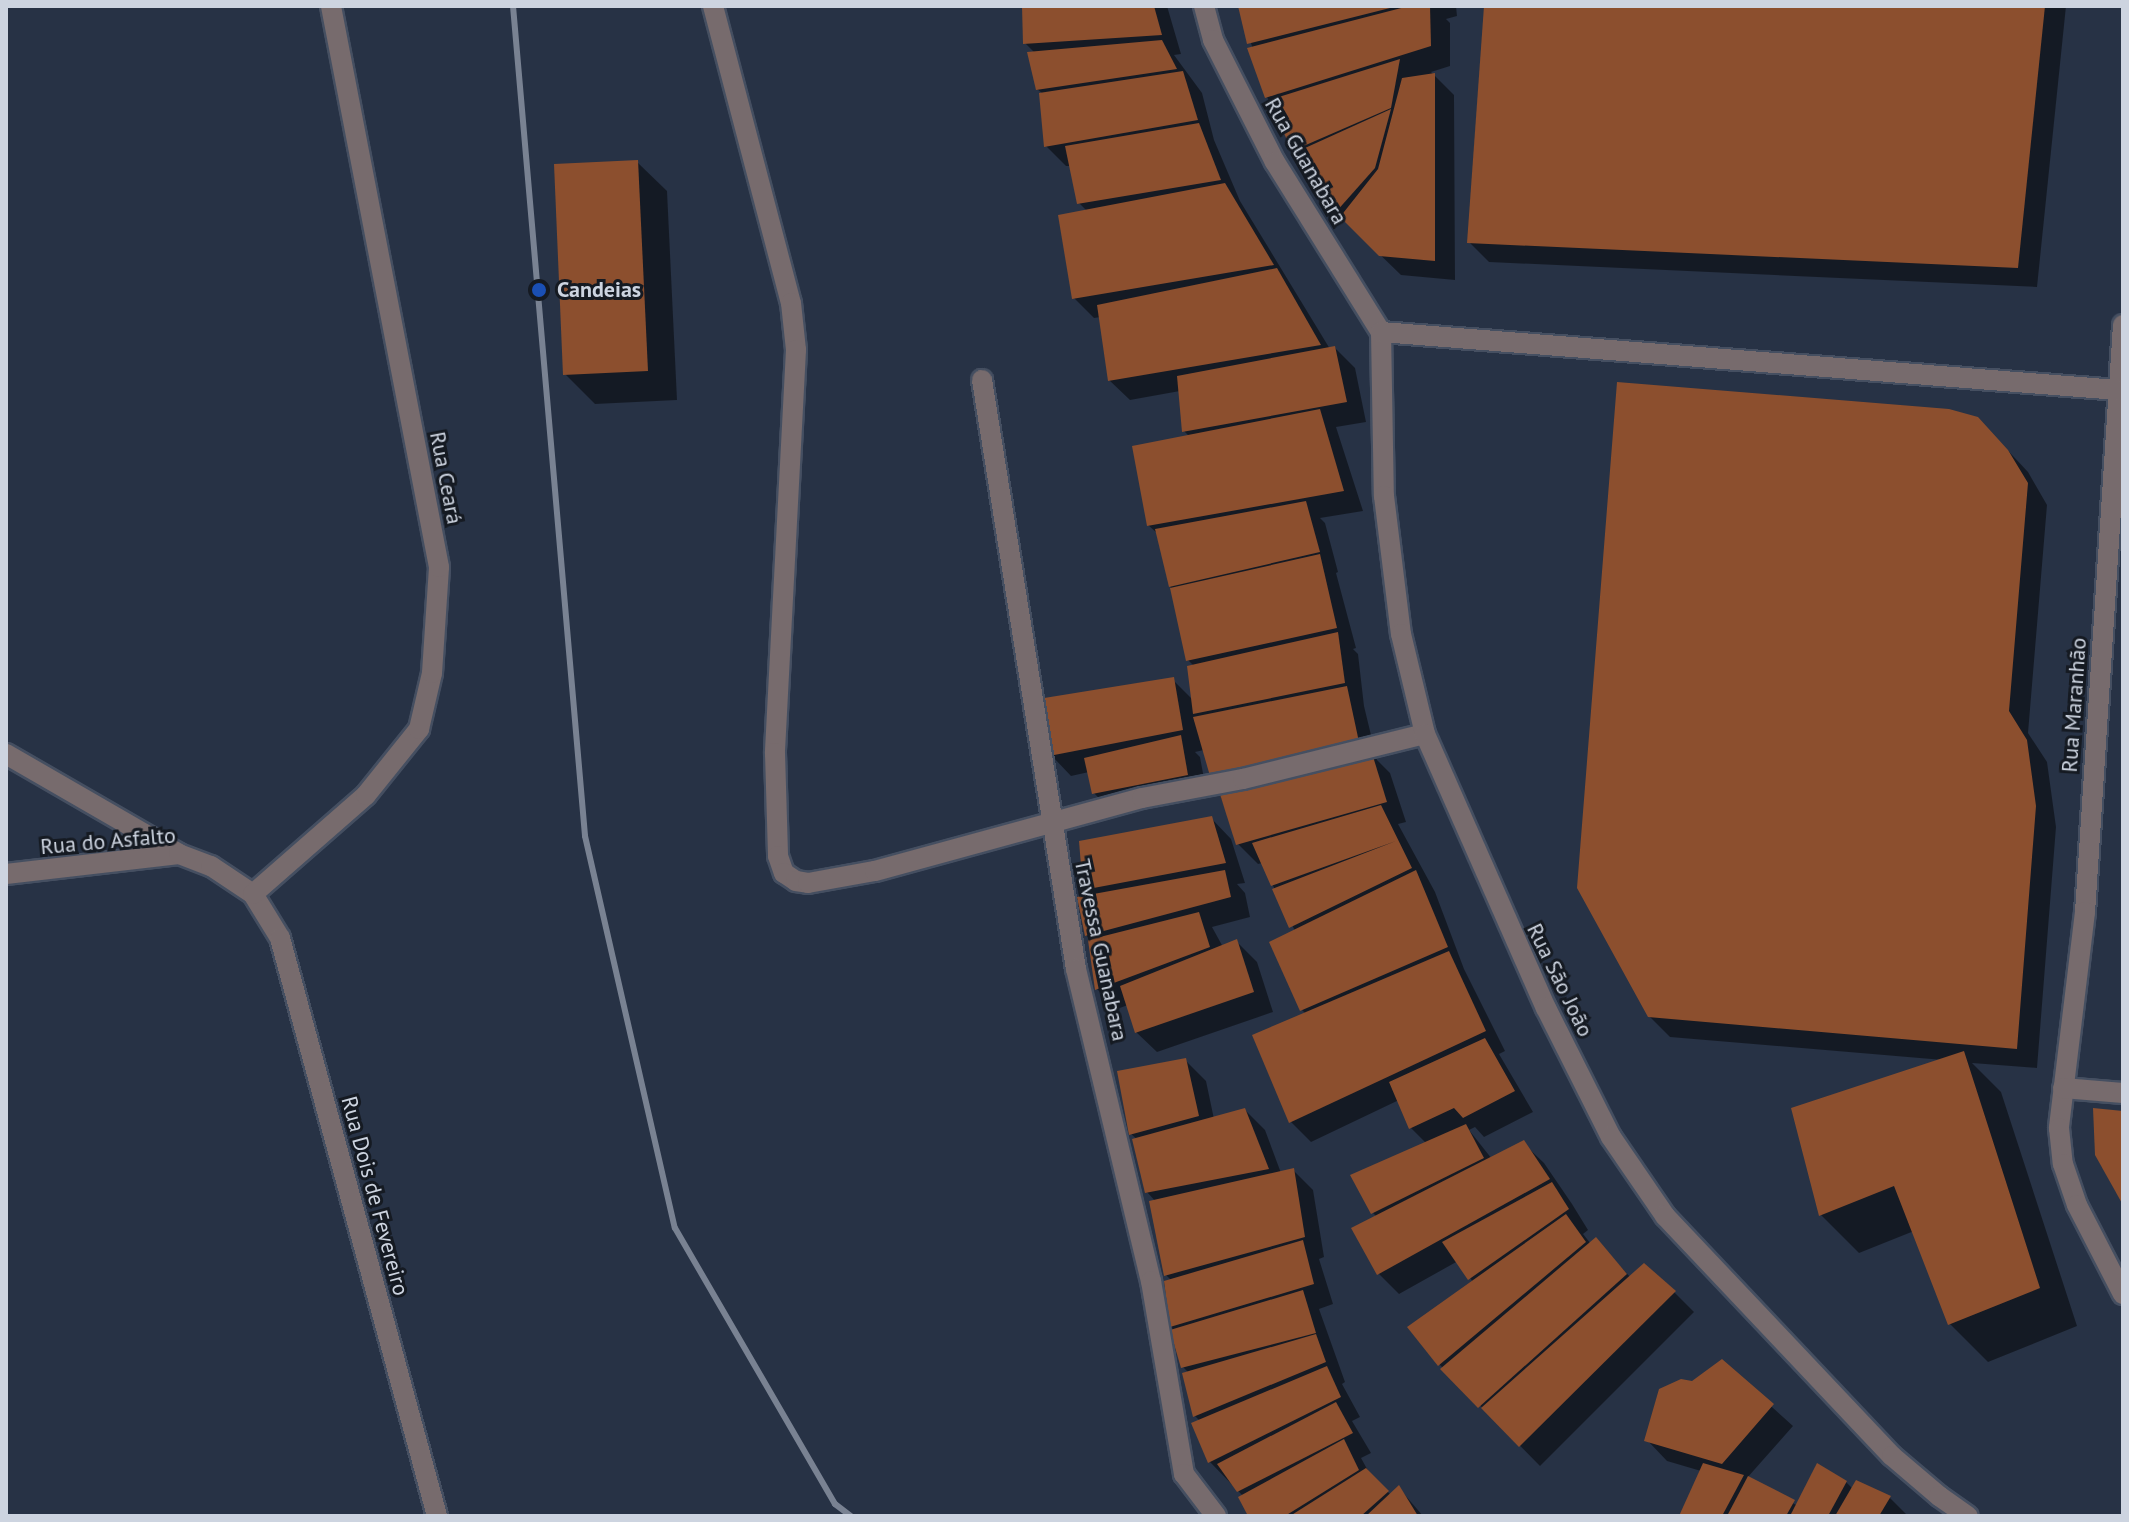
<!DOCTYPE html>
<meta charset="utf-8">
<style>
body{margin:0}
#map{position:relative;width:2129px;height:1522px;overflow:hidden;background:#273245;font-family:"PT Sans",sans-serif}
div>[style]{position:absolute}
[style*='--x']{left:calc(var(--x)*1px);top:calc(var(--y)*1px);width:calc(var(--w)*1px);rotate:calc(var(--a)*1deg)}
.shadow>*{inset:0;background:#0007}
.building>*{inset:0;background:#8c4f2e}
.roads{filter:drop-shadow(2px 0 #454f61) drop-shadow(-2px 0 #454f61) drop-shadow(0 2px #454f61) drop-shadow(0 -2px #454f61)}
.minor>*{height:20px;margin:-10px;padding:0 10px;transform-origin:10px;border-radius:10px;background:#776b6d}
.rail>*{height:6px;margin:-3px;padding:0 3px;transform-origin:3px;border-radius:3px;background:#798292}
.dots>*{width:22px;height:22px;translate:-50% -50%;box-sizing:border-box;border:4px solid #151a22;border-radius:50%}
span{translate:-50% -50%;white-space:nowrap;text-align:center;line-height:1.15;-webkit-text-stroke:6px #151a22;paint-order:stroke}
.street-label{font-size:22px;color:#cdd4e0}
.poi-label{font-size:22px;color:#cdd4e0;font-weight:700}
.left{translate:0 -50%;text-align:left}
.frame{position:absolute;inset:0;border:8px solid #cdd4e0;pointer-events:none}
</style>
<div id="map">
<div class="shadow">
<div style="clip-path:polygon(1024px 6px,1167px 6px,1181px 54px,1174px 55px,1202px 93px,1214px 140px,1240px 201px,1330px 349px,1335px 348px,1355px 368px,1366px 422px,1336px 427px,1363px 511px,1320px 518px,1325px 523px,1338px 572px,1336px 573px,1356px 648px,1353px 649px,1358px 654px,1364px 706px,1377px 760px,1390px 773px,1406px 822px,1398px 824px,1435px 892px,1464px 969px,1505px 1051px,1499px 1054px,1533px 1112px,1484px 1137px,1475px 1127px,1469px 1130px,1492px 1159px,1523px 1143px,1544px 1163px,1572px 1204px,1588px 1230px,1583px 1234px,1591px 1244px,1596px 1240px,1631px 1278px,1674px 1292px,1694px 1312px,1540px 1466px,1439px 1364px,1473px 1282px,1458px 1261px,1399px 1294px,1379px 1274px,1377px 1217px,1373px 1213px,1426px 1143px,1411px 1128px,1399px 1100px,1311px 1142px,1290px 1121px,1306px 1014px,1302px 1010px,1295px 931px,1262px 863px,1258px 864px,1238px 844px,1204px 750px,1195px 752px,1200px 757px,1207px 795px,1114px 814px,1094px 793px,1089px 772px,1071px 776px,1051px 755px,1173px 680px,1193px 700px,1194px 666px,1188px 660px,1158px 534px,1148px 525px,1190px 437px,1184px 431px,1180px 391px,1130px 400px,1109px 380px,1101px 317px,1094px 318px,1074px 298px,1087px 211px,1079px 203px,1071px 166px,1066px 166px,1046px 146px,1042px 93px,1037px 89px,1035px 53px,1025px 43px)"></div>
<div style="clip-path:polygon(1240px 6px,1456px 6px,1457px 16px,1446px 19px,1450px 23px,1450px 66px,1431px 72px,1454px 95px,1455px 280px,1401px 275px,1336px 212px,1293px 149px,1267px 97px)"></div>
<div style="clip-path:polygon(1486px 6px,2066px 6px,2037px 287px,1489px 262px,1469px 242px)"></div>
<div style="clip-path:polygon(637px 162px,667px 191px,677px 400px,595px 404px,565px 374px)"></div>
<div style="clip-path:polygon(1998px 440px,2028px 472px,2047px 505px,2028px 733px,2047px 762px,2056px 827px,2037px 1068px,1972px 1063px,2001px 1092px,2077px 1326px,1988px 1362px,1950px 1324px,1914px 1231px,1859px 1253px,1821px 1215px,1793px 1109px,1943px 1060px,1670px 1037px,1649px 1016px)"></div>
<div style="clip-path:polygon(1211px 818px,1231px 839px,1245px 883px,1237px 884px,1245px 893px,1250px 917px,1212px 927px,1223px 947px,1237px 942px,1257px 962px,1273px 1012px,1157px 1052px,1136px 1032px,1128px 1005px,1117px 1009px,1097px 989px,1092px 941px,1086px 935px,1091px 896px,1085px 889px)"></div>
<div style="clip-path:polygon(1185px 1060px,1206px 1081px,1214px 1119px,1245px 1110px,1265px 1130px,1281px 1173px,1293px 1170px,1313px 1190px,1324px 1257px,1319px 1259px,1333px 1304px,1319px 1309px,1345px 1382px,1342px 1384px,1360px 1417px,1352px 1421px,1371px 1453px,1361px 1458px,1371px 1476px,1391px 1495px,1399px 1488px,1423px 1516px,1250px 1516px,1243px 1496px,1210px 1462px,1193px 1424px,1200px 1421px,1195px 1416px,1189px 1373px,1183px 1367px,1172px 1327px,1167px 1283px,1172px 1281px,1166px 1275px,1156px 1202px,1147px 1192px,1138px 1140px,1131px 1134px)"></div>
<div style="clip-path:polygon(1722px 1362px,1793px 1426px,1747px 1478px,1798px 1506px,1846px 1482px,1853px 1489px,1856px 1483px,1890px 1498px,1908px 1516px,1681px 1516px,1701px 1471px,1667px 1461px,1647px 1440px,1693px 1383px)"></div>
</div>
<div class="building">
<div style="clip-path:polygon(1022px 6px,1154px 6px,1162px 35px,1023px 44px)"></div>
<div style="clip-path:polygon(1238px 6px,1394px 6px,1394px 7px,1247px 44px)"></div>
<div style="clip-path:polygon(1409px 6px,1430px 6px,1431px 46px,1265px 98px,1247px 48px)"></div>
<div style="clip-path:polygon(1484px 6px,2045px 6px,2018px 268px,1467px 243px)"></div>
<div style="clip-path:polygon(1162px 40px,1177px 69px,1036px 90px,1027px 52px)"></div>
<div style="clip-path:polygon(1400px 59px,1391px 108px,1292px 151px,1269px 100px)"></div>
<div style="clip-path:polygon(1183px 71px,1198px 120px,1044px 147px,1039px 93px)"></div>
<div style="clip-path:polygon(1435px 73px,1435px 261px,1379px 256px,1340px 217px,1378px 169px,1402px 78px)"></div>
<div style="clip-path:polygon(1391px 109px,1375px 168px,1335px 213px,1294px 153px)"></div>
<div style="clip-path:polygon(1199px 123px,1221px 180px,1077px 204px,1065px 146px)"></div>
<div style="clip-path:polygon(638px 160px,648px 371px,563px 375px,554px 164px)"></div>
<div style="clip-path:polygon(1225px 183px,1274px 265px,1072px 299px,1058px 215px)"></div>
<div style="clip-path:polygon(1277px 268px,1321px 345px,1108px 381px,1097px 305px)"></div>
<div style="clip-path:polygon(1335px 346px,1347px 402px,1182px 432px,1177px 376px)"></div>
<div style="clip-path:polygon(1617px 382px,1949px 409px,1978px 417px,2008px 450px,2028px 483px,2009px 711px,2027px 740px,2036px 806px,2017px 1049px,1648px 1017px,1577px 888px)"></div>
<div style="clip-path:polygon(1320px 409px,1344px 491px,1147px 526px,1132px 446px)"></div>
<div style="clip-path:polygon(1306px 501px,1320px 552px,1169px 587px,1155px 529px)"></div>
<div style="clip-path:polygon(1320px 554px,1337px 628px,1186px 661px,1170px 588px)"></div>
<div style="clip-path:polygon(1338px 632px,1345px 683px,1193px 714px,1187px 666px)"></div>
<div style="clip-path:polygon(1174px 677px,1183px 730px,1049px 756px,1038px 699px)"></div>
<div style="clip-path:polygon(1347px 686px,1359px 742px,1210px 776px,1193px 717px)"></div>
<div style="clip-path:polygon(1181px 735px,1188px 775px,1092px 794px,1084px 758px)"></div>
<div style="clip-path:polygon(1371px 750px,1387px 802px,1236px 845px,1218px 788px)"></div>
<div style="clip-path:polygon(1381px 805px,1412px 868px,1289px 928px,1272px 889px,1396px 841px,1271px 886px,1252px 843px)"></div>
<div style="clip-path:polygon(1212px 816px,1226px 863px,1083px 890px,1079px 841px)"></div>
<div style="clip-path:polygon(1225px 870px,1231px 897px,1085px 936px,1077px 897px)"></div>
<div style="clip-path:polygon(1416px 870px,1448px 947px,1300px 1011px,1269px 942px)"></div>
<div style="clip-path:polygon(1199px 912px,1210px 947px,1095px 990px,1088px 940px)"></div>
<div style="clip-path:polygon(1237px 939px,1254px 992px,1135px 1033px,1120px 986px)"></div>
<div style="clip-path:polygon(1449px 951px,1486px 1031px,1289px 1123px,1252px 1035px)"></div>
<div style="clip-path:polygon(1485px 1038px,1515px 1091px,1463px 1118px,1454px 1108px,1409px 1129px,1389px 1082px)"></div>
<div style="clip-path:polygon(1964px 1051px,2040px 1288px,1948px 1325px,1894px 1186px,1819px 1216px,1791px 1108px)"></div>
<div style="clip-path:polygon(1186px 1058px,1199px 1116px,1129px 1135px,1117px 1071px)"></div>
<div style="clip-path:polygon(1245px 1108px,1269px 1169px,1145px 1193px,1132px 1139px)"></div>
<div style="clip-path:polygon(2093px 1108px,2123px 1111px,2123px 1205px,2095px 1155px)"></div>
<div style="clip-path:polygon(1466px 1124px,1484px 1158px,1371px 1214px,1350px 1175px)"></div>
<div style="clip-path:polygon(1524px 1140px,1550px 1179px,1377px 1275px,1351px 1228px)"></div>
<div style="clip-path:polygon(1294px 1168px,1305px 1237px,1164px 1276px,1149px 1201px)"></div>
<div style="clip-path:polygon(1552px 1182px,1569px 1209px,1468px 1280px,1442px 1242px)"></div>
<div style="clip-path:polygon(1566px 1214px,1586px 1242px,1438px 1366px,1407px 1327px)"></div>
<div style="clip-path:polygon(1596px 1237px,1627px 1274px,1478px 1408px,1440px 1369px)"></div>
<div style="clip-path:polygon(1303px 1240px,1314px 1284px,1170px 1327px,1164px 1281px)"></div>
<div style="clip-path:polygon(1644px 1263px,1676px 1291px,1519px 1447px,1481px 1408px)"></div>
<div style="clip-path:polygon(1303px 1290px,1316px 1333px,1181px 1368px,1170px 1330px)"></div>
<div style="clip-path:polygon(1316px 1334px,1326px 1362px,1193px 1417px,1182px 1373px)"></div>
<div style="clip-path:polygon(1722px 1359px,1774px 1404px,1722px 1464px,1644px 1441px,1659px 1389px,1681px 1379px,1692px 1381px)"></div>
<div style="clip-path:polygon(1327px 1366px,1341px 1397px,1208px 1463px,1191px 1423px)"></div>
<div style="clip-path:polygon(1336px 1402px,1353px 1433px,1237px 1492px,1217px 1464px)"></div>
<div style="clip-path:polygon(1344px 1439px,1359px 1470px,1285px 1516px,1248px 1516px,1238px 1497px)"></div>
<div style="clip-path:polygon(1703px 1463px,1744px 1475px,1722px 1516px,1679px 1516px)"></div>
<div style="clip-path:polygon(1817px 1463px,1847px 1481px,1828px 1516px,1790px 1516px)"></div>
<div style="clip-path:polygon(1366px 1468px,1389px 1491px,1361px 1516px,1290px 1516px)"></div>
<div style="clip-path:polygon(1748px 1476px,1795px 1500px,1786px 1516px,1727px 1516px)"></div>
<div style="clip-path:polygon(1856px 1480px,1891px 1496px,1879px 1516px,1835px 1516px)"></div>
<div style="clip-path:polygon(1399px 1485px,1418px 1516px,1366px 1516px)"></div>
</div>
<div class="roads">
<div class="minor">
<div style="--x:713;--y:6;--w:307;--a:75.3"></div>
<div style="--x:791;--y:303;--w:47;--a:83.9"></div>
<div style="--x:796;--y:350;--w:404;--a:93"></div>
<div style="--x:775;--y:753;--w:103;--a:88.3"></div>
<div style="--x:778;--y:856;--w:18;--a:71"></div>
<div style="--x:784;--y:873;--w:14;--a:34"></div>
<div style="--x:796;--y:881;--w:12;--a:9"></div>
<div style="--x:808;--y:883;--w:68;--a:-10.2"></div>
<div style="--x:875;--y:871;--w:277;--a:-15.3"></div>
<div style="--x:1142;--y:798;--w:103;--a:-10.7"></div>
<div style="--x:1243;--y:779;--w:187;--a:-13.9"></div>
<div style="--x:1204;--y:6;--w:35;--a:75"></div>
<div style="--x:1213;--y:40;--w:137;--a:63.1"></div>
<div style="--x:1275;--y:162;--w:200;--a:58.1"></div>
<div style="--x:2123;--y:325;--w:588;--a:93.7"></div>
<div style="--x:2085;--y:912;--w:218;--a:96.9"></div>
<div style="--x:2059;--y:1128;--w:36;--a:84"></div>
<div style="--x:2063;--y:1164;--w:43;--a:71.1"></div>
<div style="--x:2077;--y:1205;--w:100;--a:62.7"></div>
<div style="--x:1381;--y:332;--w:164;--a:89"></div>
<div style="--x:1384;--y:496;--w:139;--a:83"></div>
<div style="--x:1401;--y:634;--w:103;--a:76.5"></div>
<div style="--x:1425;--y:734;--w:300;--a:66.2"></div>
<div style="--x:1546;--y:1008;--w:144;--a:63.3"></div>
<div style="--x:1611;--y:1137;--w:96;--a:55.6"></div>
<div style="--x:1665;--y:1216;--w:330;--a:46.6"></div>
<div style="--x:1892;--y:1456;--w:62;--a:40.4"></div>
<div style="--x:1939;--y:1496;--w:35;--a:35"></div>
<div style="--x:1381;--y:332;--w:739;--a:4.5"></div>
<div style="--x:982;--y:380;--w:596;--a:80.93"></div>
<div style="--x:1076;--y:969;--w:321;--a:76.5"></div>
<div style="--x:1151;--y:1281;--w:196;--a:80.3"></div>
<div style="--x:1184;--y:1474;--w:53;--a:52.7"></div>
<div style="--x:6;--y:754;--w:200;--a:30"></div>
<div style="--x:6;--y:874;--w:174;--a:-6.6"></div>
<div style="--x:179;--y:854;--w:34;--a:21"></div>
<div style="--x:211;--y:866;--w:50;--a:33.7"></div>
<div style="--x:253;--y:894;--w:52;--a:58.5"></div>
<div style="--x:280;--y:938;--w:599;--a:74.8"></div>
<div style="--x:253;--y:894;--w:150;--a:-41.2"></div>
<div style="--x:366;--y:795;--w:85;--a:-51.2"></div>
<div style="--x:419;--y:729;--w:57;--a:-76.9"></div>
<div style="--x:432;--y:673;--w:106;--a:-86.2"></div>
<div style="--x:439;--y:567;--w:571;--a:-100.9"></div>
<div style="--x:2063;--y:1088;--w:60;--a:4.8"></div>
</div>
</div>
<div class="rail">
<div style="--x:513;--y:6;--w:833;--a:85.04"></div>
<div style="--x:585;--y:836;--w:402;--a:77.1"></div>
<div style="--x:675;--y:1228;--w:319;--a:59.9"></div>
<div style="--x:835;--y:1504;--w:20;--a:37"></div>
</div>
<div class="dots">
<div style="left:539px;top:290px;background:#1a4fb4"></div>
</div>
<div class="street-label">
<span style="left:1306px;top:161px;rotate:60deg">Rua Guanabara</span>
<span style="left:446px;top:478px;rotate:79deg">Rua Ceará</span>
<span style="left:2074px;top:705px;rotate:-86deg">Rua Maranhão</span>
<span style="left:108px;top:841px;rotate:-5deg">Rua do Asfalto</span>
<span style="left:1101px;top:950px;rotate:78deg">Travessa Guanabara</span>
<span style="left:1560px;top:980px;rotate:64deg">Rua São João</span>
<span style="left:375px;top:1196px;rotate:75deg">Rua Dois de Fevereiro</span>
</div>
<div class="poi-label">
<span class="left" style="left:557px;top:290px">Candeias</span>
</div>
<div class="frame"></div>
</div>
